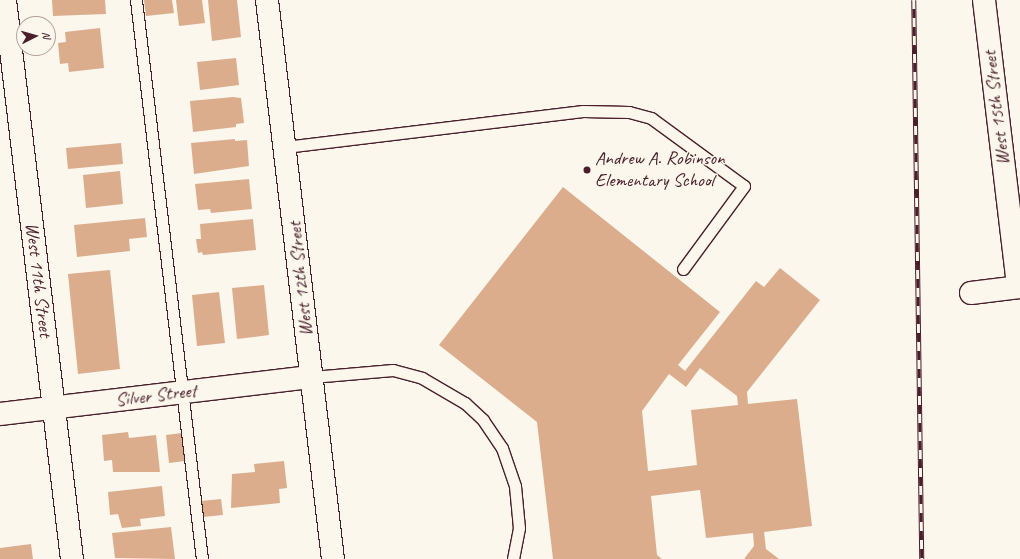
<!DOCTYPE html>
<style>
body{margin:0}
#map{position:relative;width:1020px;height:559px;overflow:hidden;background:#fbf7ec;font-family:Caveat,sans-serif}
div>[style]{position:absolute}
[style*='--x']{left:calc(var(--x)*1px);top:calc(var(--y)*1px);width:calc(var(--w)*1px);rotate:calc(var(--a)*1deg)}
.building>*{inset:0;background:#dbad8c}
.roads{filter:drop-shadow(1px 0 #4a1f2b) drop-shadow(-1px 0 #4a1f2b) drop-shadow(0 1px #4a1f2b) drop-shadow(0 -1px #4a1f2b)}
.lane>*{height:11px;margin:-5.5px;padding:0 5.5px;transform-origin:5.5px;border-radius:5.5px;background:#fbf7ec}
.street>*{height:22px;margin:-11px;padding:0 11px;transform-origin:11px;border-radius:11px;background:#fbf7ec}
.rail>*{height:4.5px;margin-top:-2.25px;transform-origin:0;background:repeating-linear-gradient(90deg,#fbf7ec 0 9px,#4a1f2b 0 18px);box-sizing:border-box;border-block:1px solid #4a1f2b}
.dots>*{width:11px;height:11px;translate:-50% -50%;box-sizing:border-box;border:2px solid #fbf7ec;border-radius:50%}
span{translate:-50% -50%;white-space:nowrap;text-align:center;line-height:1.15;-webkit-text-stroke:3px #fbf7ec;paint-order:stroke}
.street-label{font-size:19px;color:#4a1f2b}
.poi-label{font-size:19px;color:#4a1f2b}
.left{translate:0 -50%;text-align:left}
.north{position:absolute;left:16px;top:16px;width:40px;height:40px;box-sizing:border-box;background:#fbf7ec;border:1px solid #b4a19f;border-radius:50%;rotate:84deg;font-size:11px;font-weight:700;line-height:16px;text-align:center;color:#4a1f2b}
.north::after{content:'';display:block;margin:auto;width:14px;height:18px;background:#4a1f2b;clip-path:polygon(50% 0,100% 100%,50% 72%,0 100%)}
</style>
<div id="map">
<div class="building">
<div style="clip-path:polygon(52px 0,105px 0,106px 14px,53px 16px)"></div>
<div style="clip-path:polygon(144px 0,172px 0,174px 13px,146px 16px)"></div>
<div style="clip-path:polygon(176px 0,202px 0,205px 23px,179px 26px)"></div>
<div style="clip-path:polygon(208px 0,237px 0,241px 37px,212px 41px)"></div>
<div style="clip-path:polygon(100px 28px,104px 68px,69px 72px,68px 63px,60px 64px,58px 43px,66px 42px,65px 32px)"></div>
<div style="clip-path:polygon(236px 58px,239px 85px,200px 90px,197px 62px)"></div>
<div style="clip-path:polygon(233px 97px,241px 98px,244px 123px,236px 124px,236px 127px,193px 132px,190px 101px)"></div>
<div style="clip-path:polygon(235px 139px,235px 141px,247px 140px,249px 166px,194px 174px,191px 143px)"></div>
<div style="clip-path:polygon(121px 143px,123px 164px,68px 169px,66px 148px)"></div>
<div style="clip-path:polygon(120px 171px,123px 204px,86px 208px,83px 175px)"></div>
<div style="clip-path:polygon(249px 179px,252px 209px,211px 213px,210px 209px,198px 210px,195px 184px)"></div>
<div style="clip-path:polygon(evenodd,563px 187px,720px 312px,678px 365px,685px 371px,756px 281px,764px 287px,780px 268px,820px 300px,747px 392px,748px 404px,797px 399px,812px 526px,764px 532px,766px 549px,779px 559px,744px 559px,754px 546px,753px 533px,706px 538px,700px 490px,651px 496px,657px 555px,662px 559px,553px 559px,537px 422px,439px 345px,563px 187px,700px 368px,737px 396px,738px 405px,691px 410px,697px 465px,648px 471px,642px 411px,669px 374px,686px 387px,700px 368px)"></div>
<div style="clip-path:polygon(145px 218px,147px 237px,129px 239px,130px 251px,77px 257px,74px 225px)"></div>
<div style="clip-path:polygon(253px 219px,256px 250px,203px 255px,202px 252px,198px 253px,196px 239px,201px 239px,200px 224px)"></div>
<div style="clip-path:polygon(110px 270px,120px 369px,78px 374px,68px 274px)"></div>
<div style="clip-path:polygon(264px 285px,269px 335px,237px 339px,232px 288px)"></div>
<div style="clip-path:polygon(219px 292px,225px 343px,197px 346px,192px 295px)"></div>
<div style="clip-path:polygon(128px 432px,129px 438px,156px 435px,160px 472px,113px 472px,112px 460px,104px 461px,102px 435px)"></div>
<div style="clip-path:polygon(182px 433px,185px 461px,169px 463px,166px 435px)"></div>
<div style="clip-path:polygon(284px 461px,287px 488px,279px 489px,280px 503px,231px 508px,232px 474px,255px 472px,254px 464px)"></div>
<div style="clip-path:polygon(162px 486px,165px 516px,140px 519px,141px 526px,122px 528px,118px 514px,110px 515px,108px 492px)"></div>
<div style="clip-path:polygon(221px 499px,223px 515px,203px 517px,201px 501px)"></div>
<div style="clip-path:polygon(171px 527px,175px 559px,115px 558px,112px 533px)"></div>
<div style="clip-path:polygon(31px 544px,33px 559px,0 559px,0 548px)"></div>
</div>
<div class="roads">
<div class="lane">
<div style="--x:136;--y:0;--w:563;--a:83.27"></div>
<div style="--x:285;--y:147;--w:300;--a:-6.9"></div>
<div style="--x:583;--y:111;--w:46;--a:1.2"></div>
<div style="--x:629;--y:112;--w:23;--a:15"></div>
<div style="--x:651;--y:118;--w:115;--a:36.2"></div>
<div style="--x:744;--y:186;--w:103;--a:126.3"></div>
<div style="--x:312;--y:377;--w:81;--a:-4.9"></div>
<div style="--x:393;--y:370;--w:30;--a:15"></div>
<div style="--x:422;--y:378;--w:50;--a:30.2"></div>
<div style="--x:465;--y:403;--w:25;--a:43"></div>
<div style="--x:483;--y:420;--w:34;--a:56"></div>
<div style="--x:502;--y:448;--w:40;--a:71.1"></div>
<div style="--x:515;--y:486;--w:42;--a:84.6"></div>
<div style="--x:519;--y:528;--w:32;--a:101"></div>
</div>
<div class="street">
<div style="--x:5;--y:0;--w:563;--a:83.17"></div>
<div style="--x:267;--y:0;--w:563;--a:83.27"></div>
<div style="--x:984;--y:0;--w:289;--a:83.2"></div>
<div style="--x:971;--y:293;--w:49;--a:-7"></div>
<div style="--x:0;--y:414;--w:314;--a:-6.8"></div>
</div>
</div>
<div class="rail">
<div style="--x:914;--y:0;--w:559;--a:89.18"></div>
</div>
<div class="dots">
<div style="left:587px;top:170px;background:#4a1f2b"></div>
</div>
<div class="street-label">
<span style="left:997px;top:108px;rotate:-97deg">West 15th Street</span>
<span style="left:301px;top:279px;rotate:-96deg">West 12th Street</span>
<span style="left:38px;top:280px;rotate:83deg">West 11th Street</span>
<span style="left:156px;top:396px;rotate:-7deg">Silver Street</span>
</div>
<div class="poi-label">
<span class="left" style="left:595px;top:170px">Andrew A. Robinson<br>Elementary School</span>
</div>
<div class="north">N</div>
</div>
